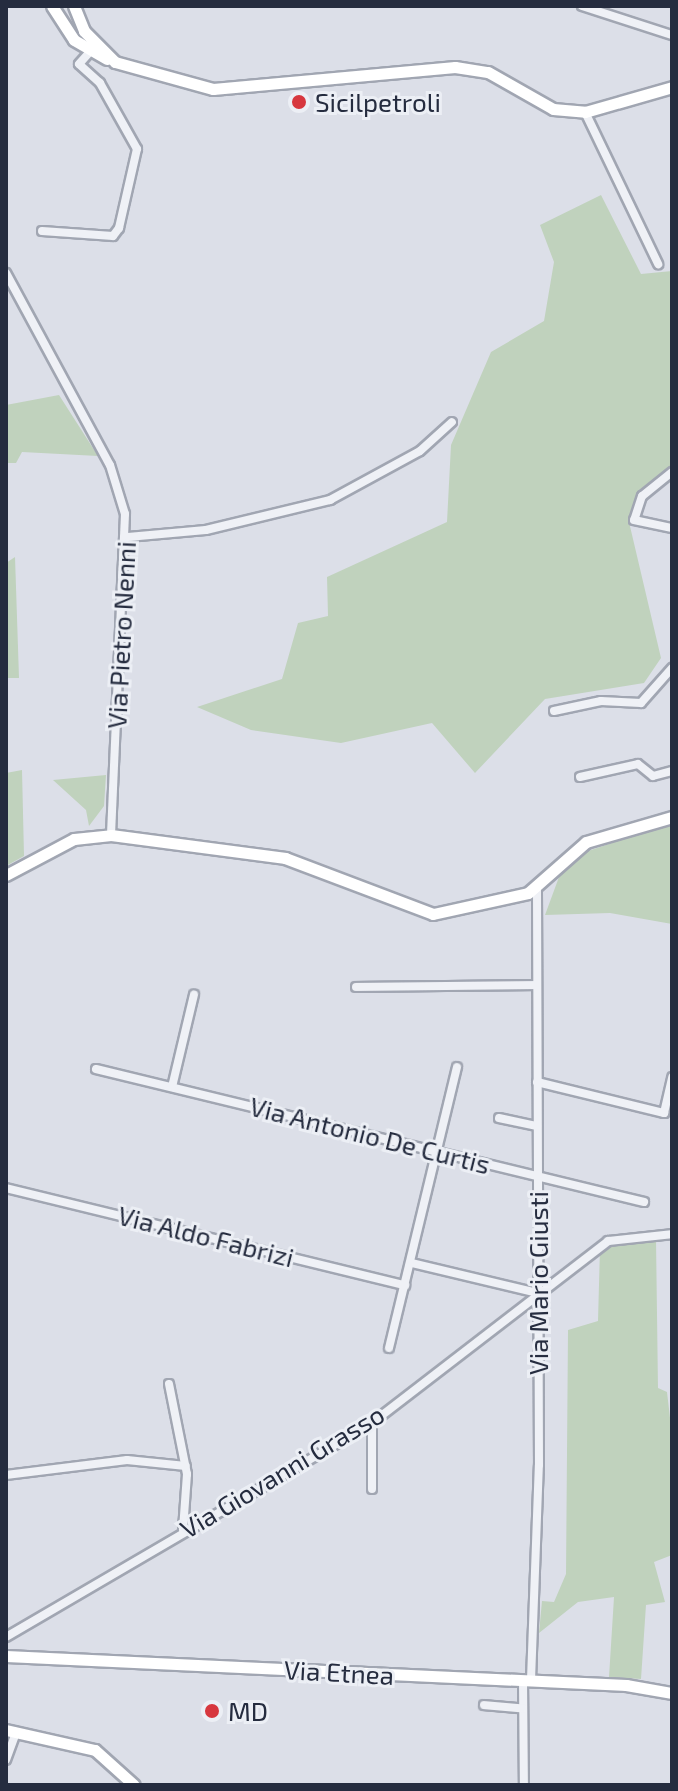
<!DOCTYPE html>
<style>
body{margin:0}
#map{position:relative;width:678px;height:1791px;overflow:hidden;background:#dcdfe8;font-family:"Exo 2",sans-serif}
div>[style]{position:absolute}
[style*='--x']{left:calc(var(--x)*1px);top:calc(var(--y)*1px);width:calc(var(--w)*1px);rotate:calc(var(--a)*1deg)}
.green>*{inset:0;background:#c0d2bd}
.roads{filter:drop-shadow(2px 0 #a1a6b2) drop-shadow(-2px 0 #a1a6b2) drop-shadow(0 2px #a1a6b2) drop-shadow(0 -2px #a1a6b2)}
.street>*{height:8px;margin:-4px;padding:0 4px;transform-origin:4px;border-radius:4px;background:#eff1f6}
.secondary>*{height:11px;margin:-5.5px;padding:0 5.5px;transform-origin:5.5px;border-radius:5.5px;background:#fff}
.dots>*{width:22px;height:22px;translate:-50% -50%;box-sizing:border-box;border:4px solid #eceff5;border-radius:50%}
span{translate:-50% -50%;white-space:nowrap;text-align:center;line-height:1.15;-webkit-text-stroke:6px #eceff5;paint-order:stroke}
.poi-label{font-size:26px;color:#252c3f}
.left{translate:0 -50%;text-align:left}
.street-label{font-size:26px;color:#252c3f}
.frame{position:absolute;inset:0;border:8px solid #252c3f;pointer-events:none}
</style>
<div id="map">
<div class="green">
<div style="clip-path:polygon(601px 195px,641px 274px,672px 271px,672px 468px,640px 494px,629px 522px,661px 658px,644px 683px,545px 699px,475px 773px,432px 723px,341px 743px,251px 730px,197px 707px,282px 679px,298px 623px,328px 616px,327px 577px,447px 522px,451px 445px,491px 352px,544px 321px,554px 262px,540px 225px)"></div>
<div style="clip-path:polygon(59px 395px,98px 456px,22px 452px,16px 463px,6px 463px,6px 405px)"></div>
<div style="clip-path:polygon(15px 557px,19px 678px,6px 678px,6px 563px)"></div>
<div style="clip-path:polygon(22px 770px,24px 856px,6px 866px,6px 773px)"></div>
<div style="clip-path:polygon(106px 775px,104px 806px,89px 826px,86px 810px,53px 780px)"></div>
<div style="clip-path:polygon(672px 823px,672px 924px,610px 913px,545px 915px,559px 877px,585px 852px)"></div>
<div style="clip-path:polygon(656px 1239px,658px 1388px,667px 1392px,672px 1435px,672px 1555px,654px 1562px,665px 1602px,646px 1605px,641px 1679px,609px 1677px,614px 1597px,578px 1602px,539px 1633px,542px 1601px,554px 1602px,566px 1574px,568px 1330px,598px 1321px,600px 1248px)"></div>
</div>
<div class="roads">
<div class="street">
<div style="--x:582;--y:6;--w:95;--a:17.9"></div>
<div style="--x:585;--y:112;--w:169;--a:64.3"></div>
<div style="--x:42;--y:231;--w:71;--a:4"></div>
<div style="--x:113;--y:236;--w:10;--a:-53"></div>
<div style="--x:119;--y:228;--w:81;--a:-77.2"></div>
<div style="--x:137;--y:149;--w:76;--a:-119.3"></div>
<div style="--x:100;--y:83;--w:28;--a:-138"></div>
<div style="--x:79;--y:64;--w:24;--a:-48"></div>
<div style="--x:6;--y:273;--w:218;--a:61.6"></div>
<div style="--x:110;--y:465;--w:51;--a:73"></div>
<div style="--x:125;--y:514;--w:321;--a:92.5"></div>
<div style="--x:672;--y:472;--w:38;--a:141"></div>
<div style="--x:642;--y:496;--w:25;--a:108"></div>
<div style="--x:634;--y:520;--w:39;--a:12"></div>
<div style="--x:128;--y:537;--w:78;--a:-5.1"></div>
<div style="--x:206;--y:530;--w:128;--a:-13.6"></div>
<div style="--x:330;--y:500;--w:102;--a:-28.6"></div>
<div style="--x:420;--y:451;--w:43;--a:-42.2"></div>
<div style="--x:554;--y:711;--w:48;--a:-12"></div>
<div style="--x:601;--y:701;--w:40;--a:2.9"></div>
<div style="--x:641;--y:703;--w:47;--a:-48.5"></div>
<div style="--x:580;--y:777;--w:59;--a:-12.6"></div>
<div style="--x:638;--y:764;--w:19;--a:39"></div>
<div style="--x:653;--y:776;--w:20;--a:-15"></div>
<div style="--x:356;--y:987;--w:180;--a:-0.6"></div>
<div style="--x:96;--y:1069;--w:564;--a:13.64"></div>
<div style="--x:537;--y:1082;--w:131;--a:13.7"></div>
<div style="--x:664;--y:1113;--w:37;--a:-77"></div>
<div style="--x:172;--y:1087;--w:95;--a:-76.6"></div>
<div style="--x:499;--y:1118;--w:39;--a:12"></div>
<div style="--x:6;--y:1188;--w:411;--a:13.7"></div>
<div style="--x:412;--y:1263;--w:130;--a:13.4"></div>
<div style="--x:389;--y:1348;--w:289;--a:-76.4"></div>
<div style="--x:169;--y:1384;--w:92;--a:78.7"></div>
<div style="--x:187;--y:1474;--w:56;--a:94.1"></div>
<div style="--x:6;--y:1475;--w:122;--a:-7.1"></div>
<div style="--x:127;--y:1460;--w:59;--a:5.8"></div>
<div style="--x:372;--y:1489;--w:66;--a:-90"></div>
<div style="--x:6;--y:1637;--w:424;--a:-30.3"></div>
<div style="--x:372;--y:1423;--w:298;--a:-37.6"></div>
<div style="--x:608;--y:1241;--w:64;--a:-6.2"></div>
<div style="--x:523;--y:1680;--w:105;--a:89.5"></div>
<div style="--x:531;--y:1680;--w:215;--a:-87.9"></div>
<div style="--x:539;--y:1465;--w:579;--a:-90.2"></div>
<div style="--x:484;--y:1705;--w:38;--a:5"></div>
<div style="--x:6;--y:1760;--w:30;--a:-70"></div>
</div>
<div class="secondary">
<div style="--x:52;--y:6;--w:40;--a:57.1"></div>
<div style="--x:74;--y:40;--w:38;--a:30"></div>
<div style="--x:74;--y:6;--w:27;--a:68"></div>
<div style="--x:84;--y:31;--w:44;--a:45"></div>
<div style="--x:115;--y:62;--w:102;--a:15.4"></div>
<div style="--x:213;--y:89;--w:243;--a:-5.2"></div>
<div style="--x:455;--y:67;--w:33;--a:9"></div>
<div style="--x:488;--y:72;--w:75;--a:29.6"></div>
<div style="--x:553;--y:109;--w:32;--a:5"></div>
<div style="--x:585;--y:112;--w:91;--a:-16"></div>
<div style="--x:6;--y:875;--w:77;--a:-27.9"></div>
<div style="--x:74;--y:839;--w:37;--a:-6"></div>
<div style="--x:111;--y:835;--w:176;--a:7.5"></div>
<div style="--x:285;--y:858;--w:158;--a:20.7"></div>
<div style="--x:433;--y:914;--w:97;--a:-12.5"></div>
<div style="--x:528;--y:893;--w:77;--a:-41.3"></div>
<div style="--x:586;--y:842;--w:90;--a:-16.2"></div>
<div style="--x:6;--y:1656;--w:621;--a:2.68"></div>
<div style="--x:626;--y:1685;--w:47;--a:9.9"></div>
<div style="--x:6;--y:1730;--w:91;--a:12.7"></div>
<div style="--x:95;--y:1750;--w:52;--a:41.9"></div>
</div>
</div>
<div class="dots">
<div style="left:299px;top:102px;background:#d7373e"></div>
<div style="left:212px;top:1711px;background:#d7373e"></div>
</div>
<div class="poi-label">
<span class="left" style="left:315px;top:102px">Sicilpetroli</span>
<span class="left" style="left:228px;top:1711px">MD</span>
</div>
<div class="street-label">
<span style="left:121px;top:635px;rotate:-87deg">Via Pietro Nenni</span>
<span style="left:370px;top:1135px;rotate:14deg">Via Antonio De Curtis</span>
<span style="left:206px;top:1236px;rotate:14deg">Via Aldo Fabrizi</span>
<span style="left:538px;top:1283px;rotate:-90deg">Via Mario Giusti</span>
<span style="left:282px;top:1471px;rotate:-31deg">Via Giovanni Grasso</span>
<span style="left:339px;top:1672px;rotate:3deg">Via Etnea</span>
</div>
<div class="frame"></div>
</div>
